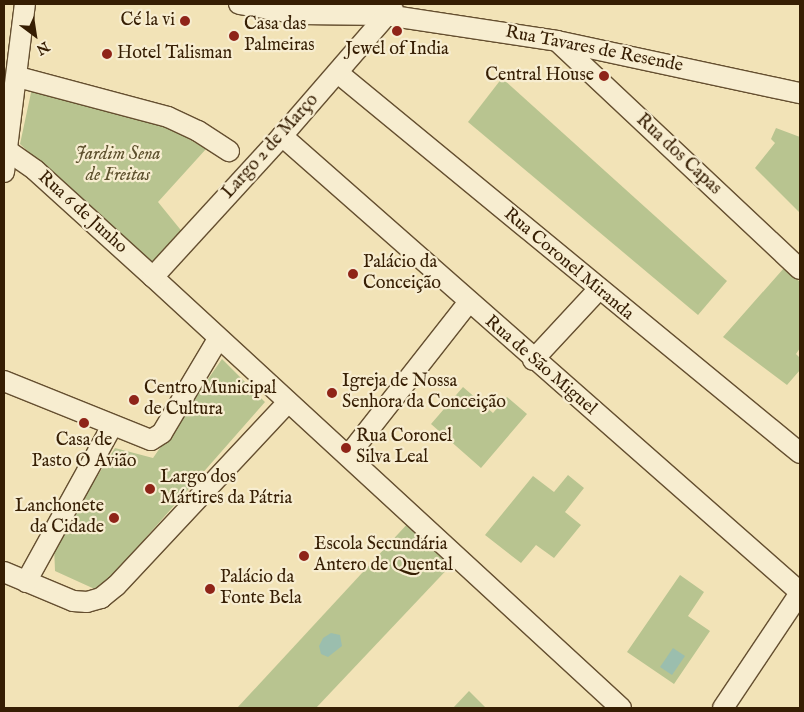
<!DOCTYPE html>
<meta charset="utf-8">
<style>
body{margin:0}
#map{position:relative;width:804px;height:712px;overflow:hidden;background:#f2e3b7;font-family:"IM FELL English",serif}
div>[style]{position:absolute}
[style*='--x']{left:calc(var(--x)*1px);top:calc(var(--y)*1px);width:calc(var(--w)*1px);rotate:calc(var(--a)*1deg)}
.green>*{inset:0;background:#b8c490}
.water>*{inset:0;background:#9bbeae}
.roads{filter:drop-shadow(1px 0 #654f30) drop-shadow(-1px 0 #654f30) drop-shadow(0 1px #654f30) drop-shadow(0 -1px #654f30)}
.minor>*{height:20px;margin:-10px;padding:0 10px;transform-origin:10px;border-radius:10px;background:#f7edd0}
.dots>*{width:14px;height:14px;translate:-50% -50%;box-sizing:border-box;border:2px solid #f7edd0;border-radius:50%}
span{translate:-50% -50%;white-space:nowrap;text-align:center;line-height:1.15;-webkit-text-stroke:4.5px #f7edd0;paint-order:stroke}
.poi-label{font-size:18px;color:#361e03}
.right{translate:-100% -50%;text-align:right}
.left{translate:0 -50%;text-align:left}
.street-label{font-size:18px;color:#361e03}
.park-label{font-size:18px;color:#5d502d;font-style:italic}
.frame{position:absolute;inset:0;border:5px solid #361e03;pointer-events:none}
.north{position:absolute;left:10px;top:10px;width:50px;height:50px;-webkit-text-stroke:4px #f7edd0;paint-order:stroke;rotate:149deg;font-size:14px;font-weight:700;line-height:20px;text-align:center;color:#361e03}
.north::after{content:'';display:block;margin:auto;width:18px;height:22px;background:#361e03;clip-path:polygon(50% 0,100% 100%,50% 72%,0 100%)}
</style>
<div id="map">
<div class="green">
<div style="clip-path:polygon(502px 78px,727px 281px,698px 315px,468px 122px)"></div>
<div style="clip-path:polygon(32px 88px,160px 122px,206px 149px,158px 202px,184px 234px,152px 268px,20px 144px)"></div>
<div style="clip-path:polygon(776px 128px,800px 137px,800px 213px,755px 168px,775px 143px,771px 139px)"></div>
<div style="clip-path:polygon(784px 268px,800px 282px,800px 348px,796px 354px,800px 358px,800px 370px,787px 385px,723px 337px)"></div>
<div style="clip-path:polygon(222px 359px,265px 402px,99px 591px,55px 571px,54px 545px,115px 448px,153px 458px)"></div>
<div style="clip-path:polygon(463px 387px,493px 413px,507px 397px,527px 414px,481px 468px,431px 424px)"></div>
<div style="clip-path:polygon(568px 475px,584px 488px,565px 512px,581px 525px,554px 558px,536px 545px,521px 563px,485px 535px,533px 476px,554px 492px)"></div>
<div style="clip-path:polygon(411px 520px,455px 561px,316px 708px,237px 708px)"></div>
<div style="clip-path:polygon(680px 575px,704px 592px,688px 616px,710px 631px,674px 684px,627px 652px)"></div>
<div style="clip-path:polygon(469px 691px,486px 708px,453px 708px)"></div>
</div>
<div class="water">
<div style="clip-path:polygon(331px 633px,340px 635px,342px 646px,328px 657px,321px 654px,319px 646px,323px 638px)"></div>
<div style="clip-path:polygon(673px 648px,685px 656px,672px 675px,660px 667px)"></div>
</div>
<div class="roads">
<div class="minor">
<div style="--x:239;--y:4;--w:62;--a:9.3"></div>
<div style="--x:300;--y:14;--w:86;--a:0.7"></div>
<div style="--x:386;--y:15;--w:173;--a:8.6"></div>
<div style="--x:557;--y:41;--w:249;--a:12.1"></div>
<div style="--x:557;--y:41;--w:333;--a:43.2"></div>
<div style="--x:338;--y:73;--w:598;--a:39.44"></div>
<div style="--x:18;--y:77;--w:155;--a:14.9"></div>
<div style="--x:168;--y:117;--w:33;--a:25"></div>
<div style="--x:198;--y:131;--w:37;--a:33"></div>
<div style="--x:282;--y:136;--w:690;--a:41.36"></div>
<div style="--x:8;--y:151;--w:33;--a:35"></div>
<div style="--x:35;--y:170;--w:159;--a:42.2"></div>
<div style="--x:153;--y:277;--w:636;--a:42.64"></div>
<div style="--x:4;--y:172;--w:169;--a:-82.9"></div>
<div style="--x:153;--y:277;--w:191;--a:-47.5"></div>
<div style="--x:282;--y:136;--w:169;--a:-49.1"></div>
<div style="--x:533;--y:360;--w:96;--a:-47.1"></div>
<div style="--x:4;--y:381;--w:158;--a:21.9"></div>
<div style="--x:151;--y:440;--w:13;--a:-32"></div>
<div style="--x:162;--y:433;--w:109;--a:-59.2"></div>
<div style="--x:348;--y:456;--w:194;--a:-51.9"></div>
<div style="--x:4;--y:572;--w:75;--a:22.8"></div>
<div style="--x:73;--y:601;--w:14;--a:4"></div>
<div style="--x:87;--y:602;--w:15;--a:-16"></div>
<div style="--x:101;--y:598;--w:19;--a:-39"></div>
<div style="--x:116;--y:586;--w:252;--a:-46.9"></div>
<div style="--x:26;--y:582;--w:178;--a:-61.1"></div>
<div style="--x:723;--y:708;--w:138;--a:-56.2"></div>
</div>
</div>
<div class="dots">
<div style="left:185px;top:21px;background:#8f2418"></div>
<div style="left:397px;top:31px;background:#8f2418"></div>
<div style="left:234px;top:36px;background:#8f2418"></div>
<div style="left:107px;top:54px;background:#8f2418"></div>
<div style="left:604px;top:76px;background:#8f2418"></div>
<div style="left:353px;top:274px;background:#8f2418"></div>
<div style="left:332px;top:393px;background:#8f2418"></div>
<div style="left:134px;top:400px;background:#8f2418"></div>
<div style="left:84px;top:423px;background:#8f2418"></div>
<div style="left:346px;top:448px;background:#8f2418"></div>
<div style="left:150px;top:489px;background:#8f2418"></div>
<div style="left:114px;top:518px;background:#8f2418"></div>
<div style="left:304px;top:556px;background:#8f2418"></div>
<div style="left:210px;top:589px;background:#8f2418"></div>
</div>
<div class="poi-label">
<span class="right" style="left:175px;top:21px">Cé la vi</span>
<span class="left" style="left:244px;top:36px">Casa das<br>Palmeiras</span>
<span style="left:397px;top:50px">Jewel of India</span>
<span class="left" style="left:117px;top:54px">Hotel Talisman</span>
<span class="right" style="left:594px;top:76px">Central House</span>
<span class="left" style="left:363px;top:274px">Palácio da<br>Conceição</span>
<span class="left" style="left:342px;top:393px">Igreja de Nossa<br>Senhora da Conceição</span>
<span class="left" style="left:144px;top:400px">Centro Municipal<br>de Cultura</span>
<span class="left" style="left:356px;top:448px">Rua Coronel<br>Silva Leal</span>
<span style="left:84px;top:452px">Casa de<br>Pasto O Avião</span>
<span class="left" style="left:160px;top:489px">Largo dos<br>Mártires da Pátria</span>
<span class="right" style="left:104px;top:518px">Lanchonete<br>da Cidade</span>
<span class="left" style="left:314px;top:556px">Escola Secundária<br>Antero de Quental</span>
<span class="left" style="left:220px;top:589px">Palácio da<br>Fonte Bela</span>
</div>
<div class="street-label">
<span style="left:594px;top:50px;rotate:11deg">Rua Tavares de Resende</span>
<span style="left:271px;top:147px;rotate:-48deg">Largo 2 de Março</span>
<span style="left:678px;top:155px;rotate:43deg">Rua dos Capas</span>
<span style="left:82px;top:213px;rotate:42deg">Rua 6 de Junho</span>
<span style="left:568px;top:265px;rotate:40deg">Rua Coronel Miranda</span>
<span style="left:540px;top:366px;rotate:41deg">Rua de São Miguel</span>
</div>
<div class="park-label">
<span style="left:118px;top:166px">Jardim Sena<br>de Freitas</span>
</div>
<div class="frame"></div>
<div class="north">N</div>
</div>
